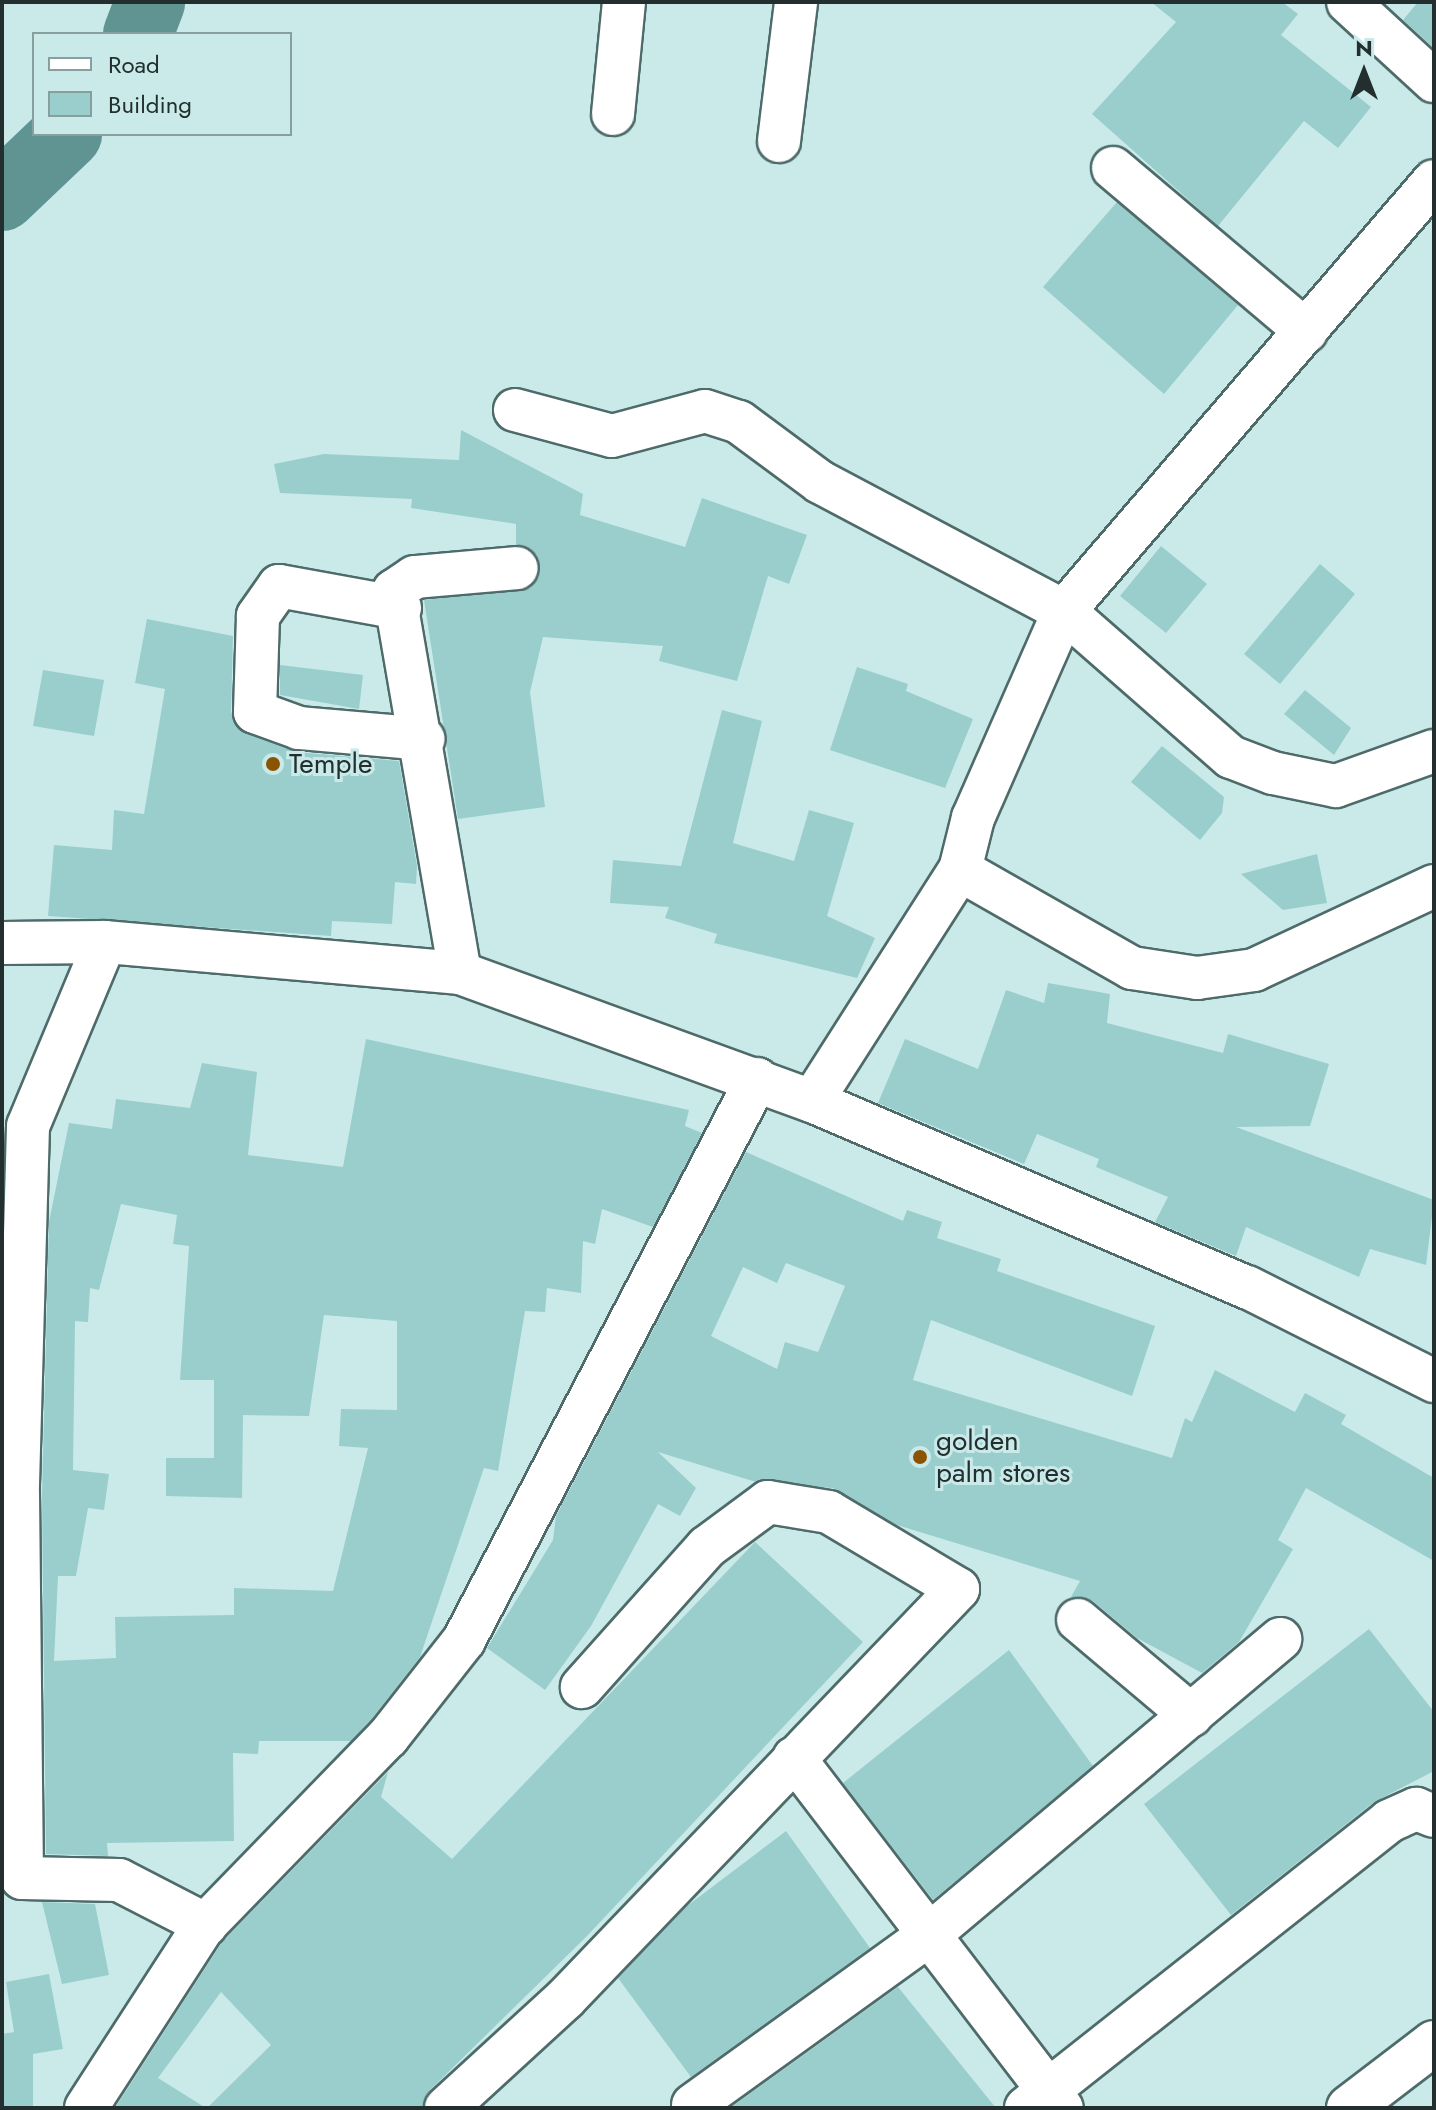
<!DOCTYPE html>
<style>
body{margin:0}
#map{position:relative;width:1436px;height:2110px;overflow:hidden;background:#c9eae9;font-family:Jost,sans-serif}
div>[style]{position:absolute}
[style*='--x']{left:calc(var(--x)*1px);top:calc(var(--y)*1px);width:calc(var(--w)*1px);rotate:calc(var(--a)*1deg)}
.river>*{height:70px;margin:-35px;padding:0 35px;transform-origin:35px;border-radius:35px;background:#609493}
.building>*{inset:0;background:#99cecd}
.roads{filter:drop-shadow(2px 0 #4e6b6a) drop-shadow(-2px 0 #4e6b6a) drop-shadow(0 2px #4e6b6a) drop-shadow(0 -2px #4e6b6a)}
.minor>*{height:42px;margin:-21px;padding:0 21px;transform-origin:21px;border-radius:21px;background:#fff}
.tertiary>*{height:44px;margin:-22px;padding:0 22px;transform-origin:22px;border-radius:22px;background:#fff}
.dots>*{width:22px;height:22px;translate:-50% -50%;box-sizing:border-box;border:4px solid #c9eae9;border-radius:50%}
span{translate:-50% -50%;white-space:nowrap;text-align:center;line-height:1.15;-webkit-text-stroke:6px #c9eae9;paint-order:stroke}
.poi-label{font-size:28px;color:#232f2f}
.left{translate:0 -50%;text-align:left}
.frame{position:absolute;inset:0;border:4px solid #232f2f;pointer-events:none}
.legend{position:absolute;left:32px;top:32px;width:260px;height:104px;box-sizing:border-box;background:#c9eae9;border:2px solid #879f9f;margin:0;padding:10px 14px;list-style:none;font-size:24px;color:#232f2f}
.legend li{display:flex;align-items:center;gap:16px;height:40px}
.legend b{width:40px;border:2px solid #879f9f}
.north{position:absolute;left:1324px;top:32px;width:80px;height:80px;-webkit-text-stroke:6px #c9eae9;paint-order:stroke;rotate:0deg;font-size:22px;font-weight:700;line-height:32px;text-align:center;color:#232f2f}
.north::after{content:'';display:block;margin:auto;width:28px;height:36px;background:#232f2f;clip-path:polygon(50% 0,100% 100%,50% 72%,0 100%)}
</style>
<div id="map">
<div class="river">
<div style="--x:138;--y:34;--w:34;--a:-69"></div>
<div style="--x:2;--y:196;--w:90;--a:-43.6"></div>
</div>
<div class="building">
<div style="clip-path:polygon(1151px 2px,1282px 2px,1298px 14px,1281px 35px,1371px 107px,1338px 148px,1304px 121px,1218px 226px,1092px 114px,1176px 22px)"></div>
<div style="clip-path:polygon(1418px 2px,1434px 2px,1434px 48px,1403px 20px)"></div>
<div style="clip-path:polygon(1117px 202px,1238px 305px,1164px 394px,1043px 287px)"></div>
<div style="clip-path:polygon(461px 430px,583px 494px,580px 515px,685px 547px,702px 498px,807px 535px,789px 584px,768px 576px,737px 681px,659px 661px,663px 646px,543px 637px,530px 692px,545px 807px,458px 819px,424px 600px,530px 588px,539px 577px,537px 555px,516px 544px,516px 524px,411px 508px,412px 499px,280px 493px,274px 464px,324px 454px,459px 460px)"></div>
<div style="clip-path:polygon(1161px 546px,1207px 584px,1166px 633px,1120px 596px)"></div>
<div style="clip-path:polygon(1320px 564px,1355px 594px,1280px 684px,1244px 654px)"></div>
<div style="clip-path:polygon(147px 619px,233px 636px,231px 712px,246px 734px,296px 752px,399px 761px,417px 866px,416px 884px,395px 882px,392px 924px,332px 921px,331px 936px,48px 916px,54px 845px,112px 850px,114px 810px,144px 814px,165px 689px,135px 683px)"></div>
<div style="clip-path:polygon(280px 665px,363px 675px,359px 709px,280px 695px)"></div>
<div style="clip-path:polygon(857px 667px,908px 684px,906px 691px,973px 719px,945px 788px,830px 750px)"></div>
<div style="clip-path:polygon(43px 670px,104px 680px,94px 736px,33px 726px)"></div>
<div style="clip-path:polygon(1305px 690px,1351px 728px,1334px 755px,1284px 714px)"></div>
<div style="clip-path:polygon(722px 710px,762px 721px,733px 843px,794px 861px,809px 810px,854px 823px,827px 916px,875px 938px,857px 978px,714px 943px,717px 934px,665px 918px,669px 907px,610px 903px,613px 860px,681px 866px)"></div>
<div style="clip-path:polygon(1162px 746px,1224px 797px,1222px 813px,1200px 840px,1131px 782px)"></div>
<div style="clip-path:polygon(1317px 854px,1327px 903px,1283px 910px,1241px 874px)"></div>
<div style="clip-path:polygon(1048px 983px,1110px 994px,1107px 1023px,1223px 1053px,1228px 1034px,1329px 1064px,1310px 1126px,1236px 1127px,1434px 1200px,1426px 1265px,1370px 1249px,1359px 1277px,1246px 1227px,1236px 1256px,1155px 1222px,1168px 1197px,1096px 1167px,1099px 1159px,1037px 1134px,1024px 1164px,878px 1103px,905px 1039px,978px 1069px,1006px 990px,1044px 1003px)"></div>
<div style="clip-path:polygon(evenodd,366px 1039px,689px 1110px,685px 1126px,702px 1133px,653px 1227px,602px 1209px,595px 1244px,583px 1241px,581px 1293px,547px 1288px,545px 1312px,525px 1311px,498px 1471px,484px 1468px,420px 1657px,370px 1721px,351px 1741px,259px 1741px,258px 1754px,233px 1753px,234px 1841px,107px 1843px,108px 1856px,46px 1854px,42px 1495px,49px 1222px,69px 1123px,112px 1129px,116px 1099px,190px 1108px,202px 1063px,257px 1072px,248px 1155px,343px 1167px,366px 1039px,121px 1204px,177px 1215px,173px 1244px,189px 1246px,180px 1380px,214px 1380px,214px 1458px,166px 1458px,166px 1496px,242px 1498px,243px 1415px,309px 1416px,324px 1315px,397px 1321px,397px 1410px,341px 1409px,339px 1446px,368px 1448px,333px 1591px,234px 1588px,234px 1615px,115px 1617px,116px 1658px,54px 1661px,58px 1576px,76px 1576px,88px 1508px,104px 1510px,109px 1474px,73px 1470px,75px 1321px,88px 1322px,90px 1288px,99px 1290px,121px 1204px)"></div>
<div style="clip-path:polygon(evenodd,746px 1152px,903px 1221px,907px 1210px,942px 1222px,937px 1238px,1001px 1259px,997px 1271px,1155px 1326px,1132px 1396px,931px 1320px,913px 1380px,1172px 1458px,1185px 1418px,1192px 1422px,1215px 1370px,1295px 1412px,1305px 1393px,1346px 1415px,1341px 1424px,1434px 1478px,1434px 1561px,1306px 1488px,1278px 1540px,1293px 1549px,1239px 1642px,1202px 1673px,1137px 1638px,1093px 1601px,1071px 1597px,1080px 1581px,897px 1525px,833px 1488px,756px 1482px,658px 1452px,696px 1488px,680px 1516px,658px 1504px,591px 1626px,545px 1690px,487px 1648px,553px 1540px,556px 1516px,746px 1152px,786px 1263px,845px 1286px,818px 1352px,785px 1342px,777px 1369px,711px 1336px,743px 1267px,777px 1283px,786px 1263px)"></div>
<div style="clip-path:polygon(755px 1542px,863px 1642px,587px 1936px,430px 2090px,423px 2108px,207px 2108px,271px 2045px,221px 1992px,158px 2078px,206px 2108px,115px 2108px,222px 1942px,388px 1772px,381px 1797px,452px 1859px)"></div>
<div style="clip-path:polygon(1369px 1629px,1434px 1712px,1434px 1771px,1374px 1802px,1231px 1915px,1144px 1804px)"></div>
<div style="clip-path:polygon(1009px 1650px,1093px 1766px,933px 1900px,843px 1783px)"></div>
<div style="clip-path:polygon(786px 1831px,870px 1948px,691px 2077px,618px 1978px,687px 1906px)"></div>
<div style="clip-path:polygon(42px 1902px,95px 1904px,109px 1975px,62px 1984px)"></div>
<div style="clip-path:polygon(49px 1974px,63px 2049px,33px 2054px,33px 2108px,2px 2108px,2px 2034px,14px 2032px,6px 1982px)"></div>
<div style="clip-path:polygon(898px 1987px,996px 2108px,730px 2108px)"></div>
</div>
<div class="roads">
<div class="minor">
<div style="--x:1348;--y:2;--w:117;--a:42.6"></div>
<div style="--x:613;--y:114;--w:113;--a:-84.4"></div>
<div style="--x:779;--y:141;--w:140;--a:-83"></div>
<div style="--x:1113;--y:168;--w:253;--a:40.2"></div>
<div style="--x:515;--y:410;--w:100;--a:15"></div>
<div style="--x:612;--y:436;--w:96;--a:-15"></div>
<div style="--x:705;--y:411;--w:36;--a:18"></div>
<div style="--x:739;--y:422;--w:101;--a:36.5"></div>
<div style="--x:820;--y:482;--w:276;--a:27.9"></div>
<div style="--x:1064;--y:611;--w:222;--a:41.2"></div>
<div style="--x:1231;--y:757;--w:45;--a:20.9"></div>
<div style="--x:1273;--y:773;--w:64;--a:11.7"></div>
<div style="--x:1336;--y:786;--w:104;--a:-19.7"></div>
<div style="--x:400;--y:608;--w:123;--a:-169.7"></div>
<div style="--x:279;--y:586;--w:37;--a:125"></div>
<div style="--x:258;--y:616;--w:96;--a:91.8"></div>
<div style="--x:255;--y:712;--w:47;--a:20"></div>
<div style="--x:299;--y:728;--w:125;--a:5"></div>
<div style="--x:960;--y:870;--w:198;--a:29.7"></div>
<div style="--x:1132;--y:968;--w:66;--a:8.7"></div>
<div style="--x:1197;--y:978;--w:58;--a:-8"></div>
<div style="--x:1254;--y:970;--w:199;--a:-25"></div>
<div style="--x:105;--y:942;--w:199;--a:112.7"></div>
<div style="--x:28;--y:1126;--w:369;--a:91.6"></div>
<div style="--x:18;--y:1495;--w:383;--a:89.4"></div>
<div style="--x:22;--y:1878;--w:97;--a:1.2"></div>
<div style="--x:119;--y:1880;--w:98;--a:27.3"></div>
<div style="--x:2;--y:943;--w:103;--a:-0.6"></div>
<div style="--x:105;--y:942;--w:356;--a:5"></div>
<div style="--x:460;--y:973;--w:375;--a:20"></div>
<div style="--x:812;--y:1101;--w:473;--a:23.2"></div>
<div style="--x:1247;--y:1287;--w:209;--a:26.7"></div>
<div style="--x:460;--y:973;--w:388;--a:-99.8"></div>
<div style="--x:394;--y:591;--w:25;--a:-34"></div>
<div style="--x:415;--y:577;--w:102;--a:-5"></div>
<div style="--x:812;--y:1101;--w:274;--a:-57.4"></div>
<div style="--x:960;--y:870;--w:54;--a:-76"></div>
<div style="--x:973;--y:818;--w:226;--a:-66.3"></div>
<div style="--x:1064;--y:611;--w:567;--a:-49.29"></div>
<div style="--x:1078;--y:1620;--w:148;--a:40.1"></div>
<div style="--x:794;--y:1758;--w:441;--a:52.6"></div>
<div style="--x:693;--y:2105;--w:292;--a:-35.8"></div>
<div style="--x:930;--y:1934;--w:458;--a:-40.1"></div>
<div style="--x:86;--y:2108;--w:216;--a:-57.1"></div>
<div style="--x:203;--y:1927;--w:265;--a:-45.8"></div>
<div style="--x:388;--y:1737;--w:123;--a:-51.9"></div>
<div style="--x:464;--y:1640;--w:633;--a:-62.42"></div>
<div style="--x:446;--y:2108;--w:161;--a:-42.5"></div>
<div style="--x:565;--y:1999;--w:568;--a:-46.21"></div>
<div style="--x:958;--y:1589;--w:150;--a:-149.2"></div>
<div style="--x:829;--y:1512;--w:62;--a:-170.7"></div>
<div style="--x:768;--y:1502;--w:76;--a:143.6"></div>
<div style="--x:707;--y:1547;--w:188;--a:131.8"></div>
<div style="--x:1026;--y:2108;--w:463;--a:-38.3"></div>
<div style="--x:1389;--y:1821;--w:30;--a:-24"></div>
<div style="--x:1416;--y:1809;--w:19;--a:21"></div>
</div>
<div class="tertiary">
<div style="--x:1349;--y:2108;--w:107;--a:-37.4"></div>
</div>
</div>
<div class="dots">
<div style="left:273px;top:764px;background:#8a5403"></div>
<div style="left:920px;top:1457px;background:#8a5403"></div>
</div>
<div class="poi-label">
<span class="left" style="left:289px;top:764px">Temple</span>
<span class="left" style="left:936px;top:1457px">golden<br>palm stores</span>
</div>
<div class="frame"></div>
<ul class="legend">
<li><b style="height:10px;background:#fff"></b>Road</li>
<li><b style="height:22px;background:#99cecd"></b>Building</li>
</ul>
<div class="north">N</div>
</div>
